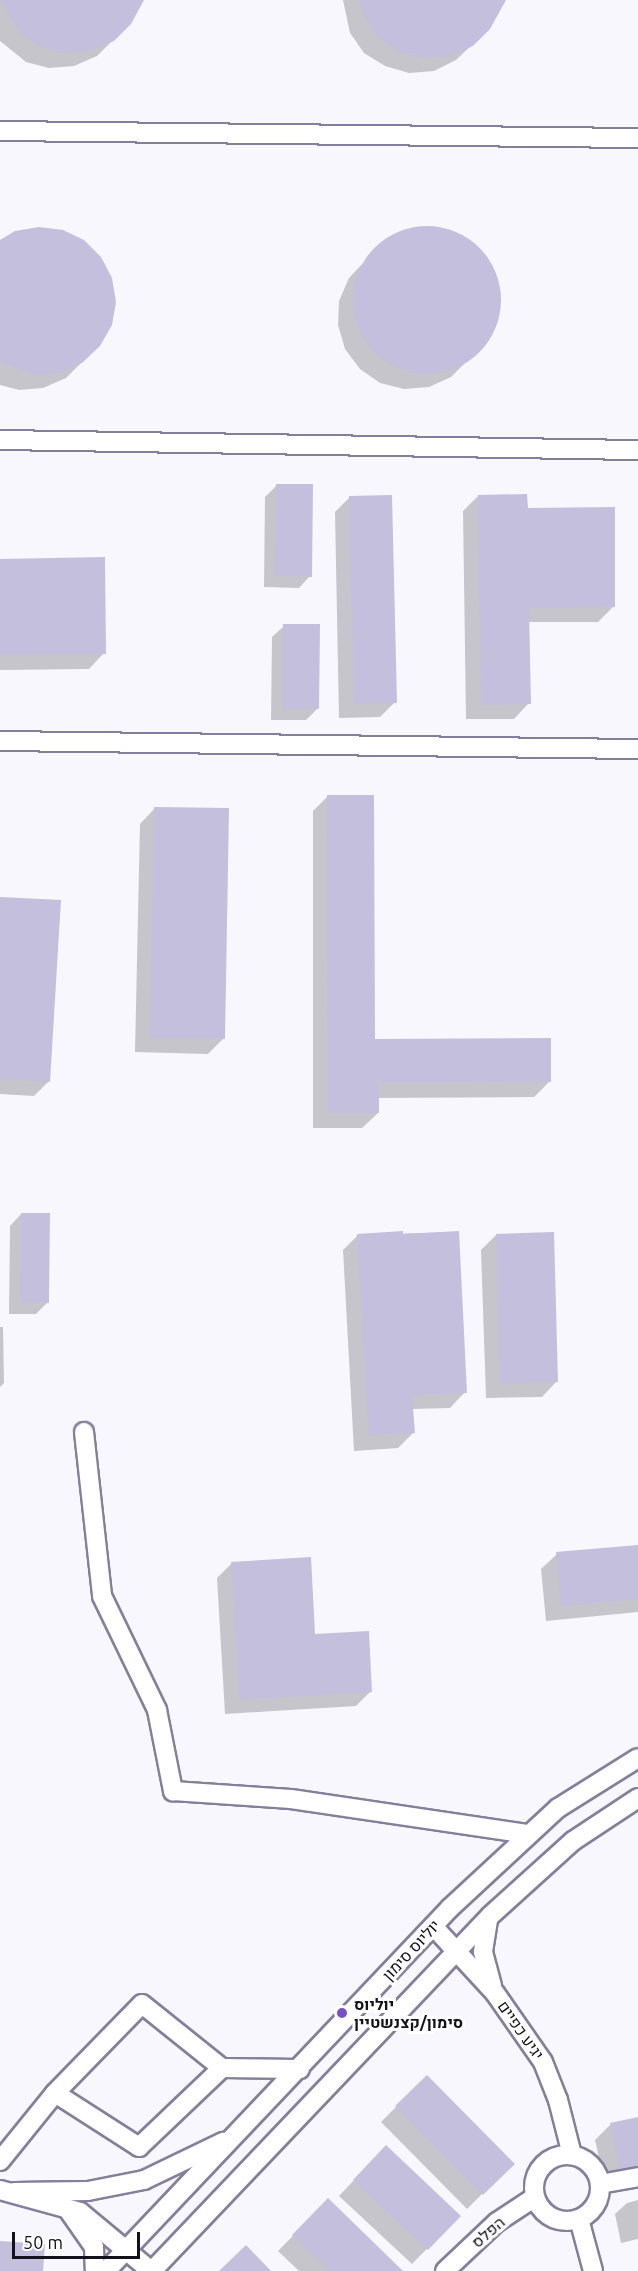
<!DOCTYPE html>
<meta charset="utf-8">
<style>
body{margin:0}
#map{position:relative;width:638px;height:2271px;overflow:hidden;background:#f8f7fe;font-family:Ubuntu,Heebo,sans-serif}
div>[style]{position:absolute}
[style*='--x']{left:calc(var(--x)*1px);top:calc(var(--y)*1px);width:calc(var(--w)*1px);rotate:calc(var(--a)*1deg)}
.shadow>*{inset:0;background:#0003}
.building>*{inset:0;background:#c4bfdc}
.round{border-radius:50%}
.roads{filter:drop-shadow(2px 0 #857f9b) drop-shadow(-2px 0 #857f9b) drop-shadow(0 2px #857f9b) drop-shadow(0 -2px #857f9b)}
.minor>*{height:18px;margin:-9px;padding:0 9px;transform-origin:9px;border-radius:9px;background:#fff}
.minor>.ring{margin:-9px;padding:0;box-sizing:content-box;background:none;border:18px solid #fff;border-radius:50%}
.dots>*{width:16px;height:16px;translate:-50% -50%;box-sizing:border-box;border:3px solid #fff;border-radius:50%}
span{translate:-50% -50%;white-space:nowrap;text-align:center;line-height:1.15;-webkit-text-stroke:6px #fff;paint-order:stroke}
.street-label{font-size:16px;color:#13111b}
.poi-label{font-size:16px;color:#13111b;font-weight:700}
.left{translate:0 -50%;text-align:left}
.scale{position:absolute;left:12px;top:2232px;width:128px;height:27px;box-sizing:border-box;border:3px solid #13111b;border-top:0;padding-left:8px;font-size:18px;line-height:21px;white-space:nowrap;color:#13111b;-webkit-text-stroke:4px #fff;paint-order:stroke}
</style>
<div id="map">
<div class="shadow">
<div style="clip-path:polygon(0 0,141px 0,114px 39px,97px 56px,74px 66px,49px 68px,26px 62px,0 41px)"></div>
<div style="clip-path:polygon(343px 0,502px 0,473px 44px,456px 60px,434px 71px,409px 73px,385px 66px,364px 53px,350px 33px)"></div>
<div style="clip-path:polygon(424px 227px,448px 230px,469px 240px,486px 256px,496px 277px,500px 301px,496px 324px,484px 344px,451px 377px,429px 387px,404px 389px,380px 383px,360px 369px,345px 349px,338px 325px,339px 301px,349px 278px,381px 244px,401px 232px)"></div>
<div style="clip-path:polygon(0 242px,87px 357px,66px 378px,43px 388px,19px 390px,0 385px)"></div>
<div style="clip-path:polygon(277px 485px,310px 576px,299px 588px,264px 587px,265px 497px)"></div>
<div style="clip-path:polygon(478px 496px,526px 509px,613px 607px,598px 622px,528px 622px,529px 703px,514px 719px,466px 719px,463px 511px)"></div>
<div style="clip-path:polygon(350px 497px,395px 702px,380px 717px,339px 718px,335px 512px)"></div>
<div style="clip-path:polygon(0 560px,104px 653px,89px 669px,0 670px)"></div>
<div style="clip-path:polygon(284px 626px,318px 708px,306px 720px,271px 720px,272px 637px)"></div>
<div style="clip-path:polygon(328px 796px,373px 1040px,549px 1082px,534px 1097px,378px 1098px,378px 1113px,362px 1128px,313px 1128px,313px 811px)"></div>
<div style="clip-path:polygon(155px 808px,223px 1039px,208px 1054px,135px 1052px,140px 824px)"></div>
<div style="clip-path:polygon(0 898px,49px 1081px,34px 1096px,0 1094px)"></div>
<div style="clip-path:polygon(21px 1214px,48px 1302px,36px 1314px,9px 1314px,10px 1226px)"></div>
<div style="clip-path:polygon(457px 1232px,465px 1392px,450px 1408px,412px 1409px,413px 1433px,398px 1448px,354px 1451px,343px 1250px,358px 1235px)"></div>
<div style="clip-path:polygon(496px 1235px,557px 1381px,542px 1397px,486px 1398px,481px 1250px)"></div>
<div style="clip-path:polygon(0 1327px,3px 1327px,4px 1383px,0 1387px)"></div>
<div style="clip-path:polygon(638px 1546px,638px 1612px,546px 1621px,541px 1569px,557px 1554px)"></div>
<div style="clip-path:polygon(232px 1563px,371px 1691px,356px 1706px,225px 1714px,217px 1578px)"></div>
<div style="clip-path:polygon(426px 2077px,512px 2164px,467px 2209px,381px 2122px)"></div>
<div style="clip-path:polygon(638px 2119px,638px 2176px,605px 2183px,595px 2140px,610px 2125px)"></div>
<div style="clip-path:polygon(371px 2162px,459px 2216px,412px 2264px,339px 2196px)"></div>
<div style="clip-path:polygon(328px 2200px,401px 2271px,299px 2271px,278px 2251px)"></div>
<div style="clip-path:polygon(638px 2200px,638px 2239px,621px 2243px,615px 2214px,627px 2203px)"></div>
</div>
<div class="building">
<div style="clip-path:polygon(1px 0,144px 0,131px 24px,114px 41px,90px 51px,65px 53px,41px 47px,20px 33px)"></div>
<div style="clip-path:polygon(359px 0,506px 0,490px 29px,473px 46px,450px 56px,425px 58px,400px 52px,379px 38px,365px 18px)"></div>
<div class="round" style="left:353px;top:226px;width:148px;height:148px"></div>
<div style="clip-path:polygon(39px 227px,63px 230px,84px 240px,101px 257px,112px 278px,116px 302px,112px 325px,100px 346px,82px 363px,60px 373px,35px 375px,0 362px,0 240px,15px 231px)"></div>
<div style="clip-path:polygon(276px 484px,313px 484px,312px 577px,275px 576px)"></div>
<div style="clip-path:polygon(527px 494px,528px 508px,615px 507px,615px 607px,529px 608px,531px 704px,481px 705px,478px 495px)"></div>
<div style="clip-path:polygon(392px 495px,397px 703px,354px 704px,349px 496px)"></div>
<div style="clip-path:polygon(105px 557px,106px 654px,0 655px,0 559px)"></div>
<div style="clip-path:polygon(283px 624px,320px 624px,319px 709px,282px 709px)"></div>
<div style="clip-path:polygon(327px 795px,374px 795px,375px 1039px,551px 1038px,551px 1082px,379px 1083px,379px 1113px,328px 1113px)"></div>
<div style="clip-path:polygon(154px 807px,229px 808px,225px 1039px,150px 1038px)"></div>
<div style="clip-path:polygon(0 897px,61px 900px,50px 1082px,0 1079px)"></div>
<div style="clip-path:polygon(21px 1213px,50px 1213px,49px 1303px,20px 1303px)"></div>
<div style="clip-path:polygon(403px 1231px,403px 1234px,459px 1231px,467px 1393px,412px 1396px,415px 1433px,369px 1436px,357px 1234px)"></div>
<div style="clip-path:polygon(554px 1232px,558px 1382px,500px 1384px,496px 1234px)"></div>
<div style="clip-path:polygon(638px 1545px,638px 1599px,561px 1606px,556px 1552px)"></div>
<div style="clip-path:polygon(311px 1557px,315px 1634px,369px 1631px,372px 1692px,240px 1700px,231px 1562px)"></div>
<div style="clip-path:polygon(427px 2075px,515px 2164px,483px 2195px,395px 2106px)"></div>
<div style="clip-path:polygon(638px 2117px,638px 2166px,620px 2169px,610px 2123px)"></div>
<div style="clip-path:polygon(386px 2145px,461px 2216px,428px 2250px,353px 2180px)"></div>
<div style="clip-path:polygon(328px 2198px,403px 2271px,330px 2271px,292px 2235px)"></div>
<div style="clip-path:polygon(0 2241px,45px 2244px,43px 2271px,0 2271px)"></div>
<div style="clip-path:polygon(246px 2245px,271px 2271px,219px 2271px)"></div>
</div>
<div class="roads">
<div class="minor">
<div style="--x:0;--y:131;--w:638;--a:0.63"></div>
<div style="--x:0;--y:440;--w:638;--a:0.9"></div>
<div style="--x:0;--y:741;--w:638;--a:0.72"></div>
<div style="--x:84;--y:1432;--w:165;--a:83.7"></div>
<div style="--x:102;--y:1596;--w:127;--a:64.2"></div>
<div style="--x:157;--y:1710;--w:83;--a:78.8"></div>
<div style="--x:173;--y:1791;--w:118;--a:3.9"></div>
<div style="--x:291;--y:1799;--w:240;--a:8.4"></div>
<div style="--x:488;--y:1920;--w:32;--a:99"></div>
<div style="--x:483;--y:1952;--w:35;--a:75"></div>
<div style="--x:433;--y:1926;--w:91;--a:47.2"></div>
<div style="--x:495;--y:1993;--w:84;--a:55.2"></div>
<div style="--x:543;--y:2062;--w:41;--a:68.5"></div>
<div style="--x:558;--y:2100;--w:57;--a:75.7"></div>
<div style="--x:55;--y:2093;--w:100;--a:32.7"></div>
<div style="--x:139;--y:2147;--w:115;--a:-43.6"></div>
<div style="--x:222;--y:2068;--w:78;--a:0.7"></div>
<div class="ring" style="left:534px;top:2155px;width:48px;height:48px"></div>
<div style="--x:0;--y:2161;--w:87;--a:-51"></div>
<div style="--x:55;--y:2093;--w:124;--a:-45.7"></div>
<div style="--x:142;--y:2004;--w:102;--a:38.7"></div>
<div style="--x:600;--y:2184;--w:39;--a:-10"></div>
<div style="--x:0;--y:2190;--w:83;--a:15.4"></div>
<div style="--x:80;--y:2212;--w:92;--a:39.7"></div>
<div style="--x:14;--y:2192;--w:74;--a:-0.8"></div>
<div style="--x:88;--y:2191;--w:57;--a:-11.1"></div>
<div style="--x:144;--y:2180;--w:88;--a:-25.7"></div>
<div style="--x:69;--y:2211;--w:44;--a:55.2"></div>
<div style="--x:94;--y:2247;--w:24;--a:88"></div>
<div style="--x:579;--y:2219;--w:54;--a:74.9"></div>
<div style="--x:106;--y:2271;--w:500;--a:-46.54"></div>
<div style="--x:450;--y:1908;--w:147;--a:-42.8"></div>
<div style="--x:558;--y:1808;--w:94;--a:-32"></div>
<div style="--x:152;--y:2271;--w:490;--a:-46.4"></div>
<div style="--x:490;--y:1916;--w:112;--a:-42.1"></div>
<div style="--x:573;--y:1841;--w:78;--a:-33.5"></div>
<div style="--x:445;--y:2271;--w:71;--a:-43.3"></div>
<div style="--x:497;--y:2222;--w:45;--a:-33.3"></div>
</div>
</div>
<div class="dots">
<div style="left:342px;top:2013px;background:#764fc9"></div>
</div>
<div class="street-label">
<span style="left:411px;top:1950px;rotate:-47deg">יוליוס סימון</span>
<span style="left:521px;top:2030px;rotate:55deg">יגיע כפיים</span>
<span style="left:488px;top:2232px;rotate:-41deg">הפלס</span>
</div>
<div class="poi-label">
<span class="left" style="left:354px;top:2013px">יוליוס<br>סימון/קצנשטיין</span>
</div>
<div class="scale">50 m</div>
</div>
